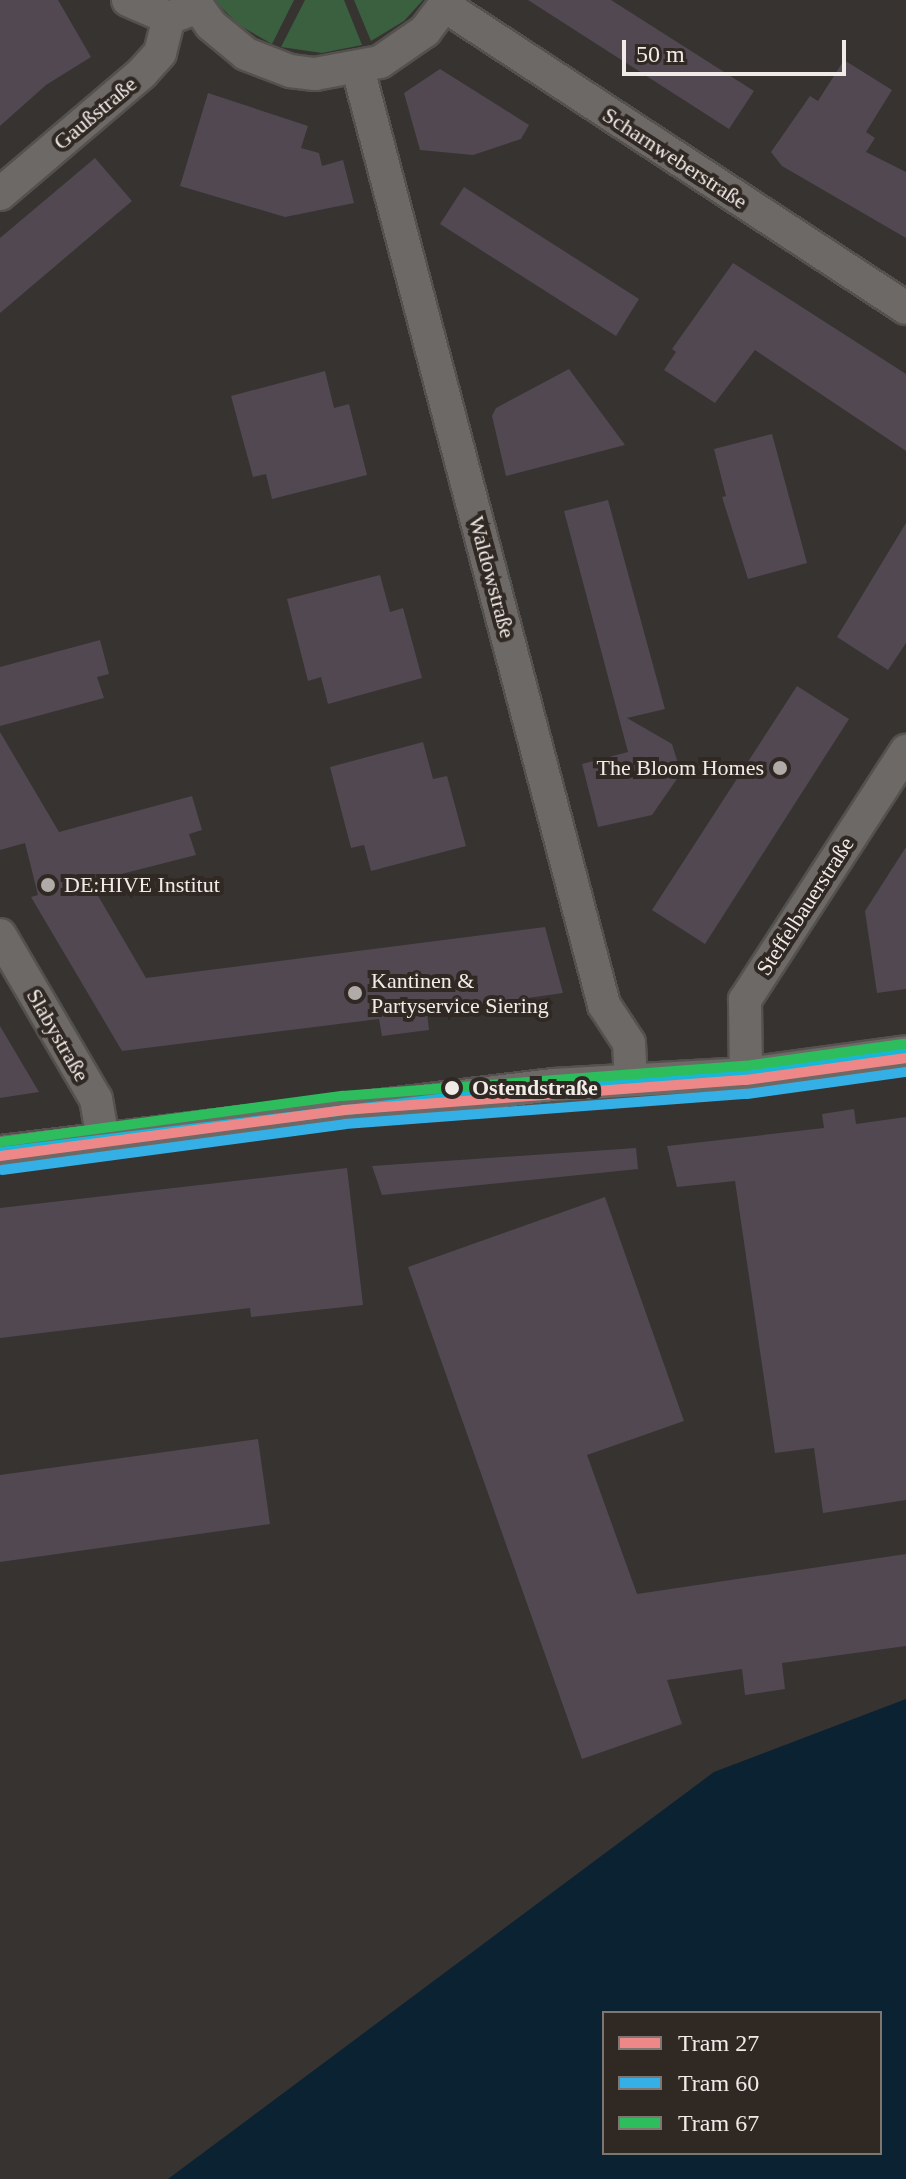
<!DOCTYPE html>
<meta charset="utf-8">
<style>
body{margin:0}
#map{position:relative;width:906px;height:2179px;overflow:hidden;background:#363330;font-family:"Times New Roman",serif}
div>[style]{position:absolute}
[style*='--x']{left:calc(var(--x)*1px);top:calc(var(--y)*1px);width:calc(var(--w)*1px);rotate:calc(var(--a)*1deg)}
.green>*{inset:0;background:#3a6040}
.water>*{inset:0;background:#0b2232}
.building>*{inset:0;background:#514852}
.roads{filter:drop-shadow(2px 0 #54514e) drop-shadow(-2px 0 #54514e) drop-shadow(0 2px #54514e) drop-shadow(0 -2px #54514e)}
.minor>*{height:32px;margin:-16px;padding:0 16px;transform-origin:16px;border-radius:16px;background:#6d6967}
.bus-1>*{height:10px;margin:-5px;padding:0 5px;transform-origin:5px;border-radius:5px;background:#1ab6d8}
.tram-1>*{height:10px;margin:-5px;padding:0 5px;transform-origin:5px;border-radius:5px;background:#e88}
.tram-2>*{height:10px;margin:-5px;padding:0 5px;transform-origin:5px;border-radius:5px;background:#34b0e7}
.tram-3>*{height:10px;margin:-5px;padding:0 5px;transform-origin:5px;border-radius:5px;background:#2dbd5d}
.dots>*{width:22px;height:22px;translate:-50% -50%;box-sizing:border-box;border:4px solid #302822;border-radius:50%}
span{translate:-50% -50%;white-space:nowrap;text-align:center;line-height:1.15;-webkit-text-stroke:8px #302822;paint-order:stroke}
.street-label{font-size:22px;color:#f1ebe8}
.poi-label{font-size:22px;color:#f1ebe8}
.right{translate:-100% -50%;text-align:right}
.left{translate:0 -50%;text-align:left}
.stop-label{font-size:22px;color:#f1ebe8;font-weight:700}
.legend{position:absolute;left:602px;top:2011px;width:280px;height:144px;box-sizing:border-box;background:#302822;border:2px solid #7d7671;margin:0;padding:10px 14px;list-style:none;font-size:24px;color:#f1ebe8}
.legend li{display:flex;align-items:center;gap:16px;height:40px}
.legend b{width:40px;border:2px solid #7d7671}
.scale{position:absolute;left:622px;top:40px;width:224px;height:36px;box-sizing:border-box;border:4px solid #f1ebe8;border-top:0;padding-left:10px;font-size:24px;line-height:28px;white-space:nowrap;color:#f1ebe8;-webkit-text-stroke:6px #302822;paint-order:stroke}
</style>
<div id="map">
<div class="green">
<div style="clip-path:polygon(214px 0,294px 0,272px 44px,239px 25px)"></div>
<div style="clip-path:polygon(305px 0,344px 0,362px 45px,322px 53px,281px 47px)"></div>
<div style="clip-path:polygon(354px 0,423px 0,404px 21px,371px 41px)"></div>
</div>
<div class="water">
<div style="clip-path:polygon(evenodd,906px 1699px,906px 2179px,168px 2179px,714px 1772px,906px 1699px,604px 2013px,880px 2013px,880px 2153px,604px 2153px,604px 2013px)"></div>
</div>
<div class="building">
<div style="clip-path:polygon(0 0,58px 0,91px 57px,46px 85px,0 126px)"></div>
<div style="clip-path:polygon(528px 0,611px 0,754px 91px,729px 129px)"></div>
<div style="clip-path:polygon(844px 60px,892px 90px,866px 132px,875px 138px,866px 152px,906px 172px,906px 238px,782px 166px,771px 152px,810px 96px,818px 101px)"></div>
<div style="clip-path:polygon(440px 69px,529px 125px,521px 139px,473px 155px,420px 150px,404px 93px)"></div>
<div style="clip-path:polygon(208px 93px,308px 126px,301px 148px,319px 153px,322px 166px,343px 160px,354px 203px,285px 217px,180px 186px)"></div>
<div style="clip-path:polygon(95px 158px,132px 201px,0 313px,0 238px)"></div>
<div style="clip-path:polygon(464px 187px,639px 299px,616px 336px,440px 224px)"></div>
<div style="clip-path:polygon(733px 263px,906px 374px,906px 451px,755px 350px,715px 403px,664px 370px,676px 352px,672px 349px)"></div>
<div style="clip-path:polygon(569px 369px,625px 445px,506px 476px,492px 416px,496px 408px)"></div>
<div style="clip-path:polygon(325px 371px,334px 408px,349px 404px,367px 475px,272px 499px,266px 474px,253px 477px,231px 396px)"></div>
<div style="clip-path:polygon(772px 434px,807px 563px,748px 579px,722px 497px,726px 496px,714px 449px)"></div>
<div style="clip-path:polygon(608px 500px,665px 709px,627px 718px,672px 744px,681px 773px,652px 815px,598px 827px,582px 764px,628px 752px,564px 511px)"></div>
<div style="clip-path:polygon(906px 523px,906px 643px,888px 670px,837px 637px)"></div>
<div style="clip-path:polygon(380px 575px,390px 612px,403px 608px,422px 678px,328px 704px,321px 677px,308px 681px,287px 599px)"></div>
<div style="clip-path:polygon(100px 640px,109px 674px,97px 677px,104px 698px,0 726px,0 667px)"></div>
<div style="clip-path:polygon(797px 686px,849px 719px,705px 944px,652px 910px)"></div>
<div style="clip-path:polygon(0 732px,59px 832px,192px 796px,202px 830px,189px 834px,196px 855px,90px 882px,146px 978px,545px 927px,563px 993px,427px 1012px,429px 1030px,382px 1036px,379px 1019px,122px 1051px,31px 897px,38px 895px,25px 843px,0 850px)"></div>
<div style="clip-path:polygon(423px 742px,433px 779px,447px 776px,466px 846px,371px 871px,364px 845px,351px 848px,330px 767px)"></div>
<div style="clip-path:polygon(906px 847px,906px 989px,877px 993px,865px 911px)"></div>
<div style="clip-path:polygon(0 1026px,39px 1092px,0 1098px)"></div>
<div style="clip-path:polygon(854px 1109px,856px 1124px,906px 1117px,906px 1500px,823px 1513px,814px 1448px,775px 1453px,735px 1181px,677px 1187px,667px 1146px,824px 1128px,822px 1114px)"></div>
<div style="clip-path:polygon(636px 1148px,638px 1169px,382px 1195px,372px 1166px)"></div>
<div style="clip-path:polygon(347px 1168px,363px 1305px,251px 1317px,250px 1308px,0 1338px,0 1208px)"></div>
<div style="clip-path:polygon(605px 1197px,684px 1421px,587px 1455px,637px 1594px,906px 1554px,906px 1646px,782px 1663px,785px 1689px,745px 1695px,742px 1669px,667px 1680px,682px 1724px,582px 1759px,408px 1267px)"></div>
<div style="clip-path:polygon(258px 1439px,270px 1524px,0 1562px,0 1475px)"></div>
</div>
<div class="roads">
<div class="minor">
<div style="--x:128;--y:0;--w:45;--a:23.7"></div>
<div style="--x:169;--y:18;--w:19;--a:-21"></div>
<div style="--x:193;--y:0;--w:31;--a:54"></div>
<div style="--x:211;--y:25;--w:45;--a:39.6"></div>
<div style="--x:246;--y:54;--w:47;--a:21.1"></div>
<div style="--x:290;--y:71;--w:25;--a:7"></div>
<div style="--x:315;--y:74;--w:66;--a:-10.5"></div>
<div style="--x:380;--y:62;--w:55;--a:-34.6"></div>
<div style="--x:425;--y:31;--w:39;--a:-53"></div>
<div style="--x:445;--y:6;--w:551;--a:33.23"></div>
<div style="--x:358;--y:69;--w:968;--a:75.27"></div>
<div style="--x:604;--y:1005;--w:45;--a:56.7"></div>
<div style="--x:629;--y:1043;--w:36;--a:87"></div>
<div style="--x:0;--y:194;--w:187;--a:-40.4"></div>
<div style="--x:142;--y:73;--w:27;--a:-48"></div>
<div style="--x:160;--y:53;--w:36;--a:-76"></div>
<div style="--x:0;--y:935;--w:190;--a:59.7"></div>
<div style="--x:96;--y:1099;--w:41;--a:80.1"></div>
<div style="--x:746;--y:1074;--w:74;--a:-90.8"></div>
<div style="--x:745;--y:1000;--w:297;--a:-57.1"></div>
<div style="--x:0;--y:1152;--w:557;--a:-6.91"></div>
<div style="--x:553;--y:1085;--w:193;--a:-3.3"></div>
<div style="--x:746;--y:1074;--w:162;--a:-7.8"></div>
</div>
</div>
<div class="bus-1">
<div style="--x:0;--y:1152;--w:557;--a:-6.91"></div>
<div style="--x:553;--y:1085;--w:193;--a:-3.3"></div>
<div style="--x:746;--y:1074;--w:162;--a:-7.8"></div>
</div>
<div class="tram-1">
<div style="--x:0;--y:1156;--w:347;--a:-7.6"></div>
<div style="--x:344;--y:1110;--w:403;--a:-4.3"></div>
<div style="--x:746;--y:1080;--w:162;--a:-7.8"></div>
</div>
<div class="tram-2">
<div style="--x:2;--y:1170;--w:346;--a:-7.6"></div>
<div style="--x:345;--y:1124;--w:403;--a:-4.3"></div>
<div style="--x:747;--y:1094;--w:161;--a:-7.9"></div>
</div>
<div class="tram-3">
<div style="--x:0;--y:1142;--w:345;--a:-7.7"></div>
<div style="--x:342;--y:1096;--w:404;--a:-4.3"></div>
<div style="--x:745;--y:1066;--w:161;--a:-7.9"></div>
</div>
<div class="dots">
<div style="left:780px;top:768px;background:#b0aba8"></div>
<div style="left:48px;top:885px;background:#b0aba8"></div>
<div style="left:355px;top:993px;background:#b0aba8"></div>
<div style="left:452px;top:1088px;background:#f1ebe8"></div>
</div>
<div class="street-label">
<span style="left:95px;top:113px;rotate:-40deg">Gaußstraße</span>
<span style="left:675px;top:158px;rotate:33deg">Scharnweberstraße</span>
<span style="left:492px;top:577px;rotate:75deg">Waldowstraße</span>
<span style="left:805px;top:906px;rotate:-57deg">Steffelbauerstraße</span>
<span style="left:58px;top:1035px;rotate:60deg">Slabystraße</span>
</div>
<div class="poi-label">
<span class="right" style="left:764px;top:768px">The Bloom Homes</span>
<span class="left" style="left:64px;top:885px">DE:HIVE Institut</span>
<span class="left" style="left:371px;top:993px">Kantinen &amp;<br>Partyservice Siering</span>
</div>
<div class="stop-label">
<span class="left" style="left:472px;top:1088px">Ostendstraße</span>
</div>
<ul class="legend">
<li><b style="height:10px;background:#e88"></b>Tram 27</li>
<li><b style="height:10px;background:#34b0e7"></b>Tram 60</li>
<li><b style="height:10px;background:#2dbd5d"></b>Tram 67</li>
</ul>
<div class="scale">50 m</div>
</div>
